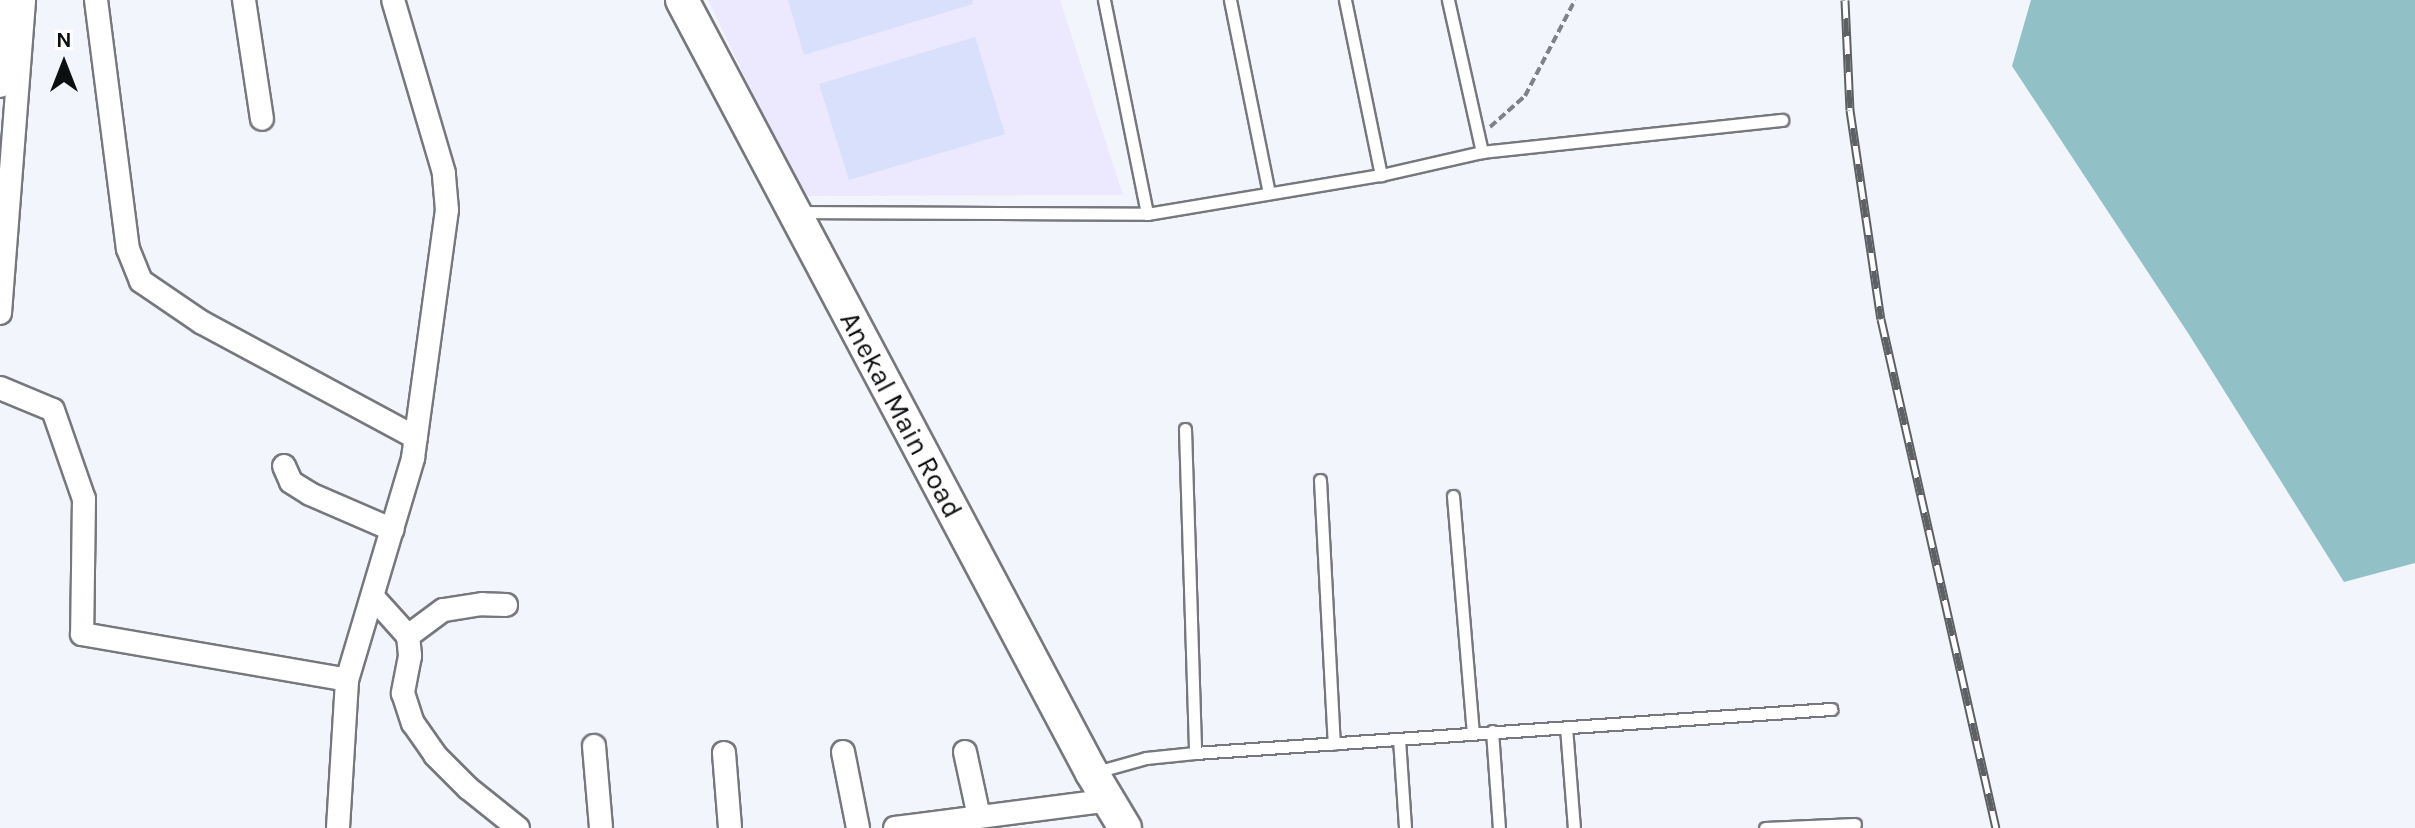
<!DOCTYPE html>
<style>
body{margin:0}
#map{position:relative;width:2415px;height:828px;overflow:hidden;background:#f3f5fc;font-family:Karla,sans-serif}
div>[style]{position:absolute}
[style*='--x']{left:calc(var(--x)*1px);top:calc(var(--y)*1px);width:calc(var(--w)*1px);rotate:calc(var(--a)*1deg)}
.industrial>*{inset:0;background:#ece8fe}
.water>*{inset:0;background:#92c0c7}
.building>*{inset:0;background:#d8e0fc}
.path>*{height:4px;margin-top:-2px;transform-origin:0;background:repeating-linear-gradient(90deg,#818287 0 8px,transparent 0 12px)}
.roads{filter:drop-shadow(2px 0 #76787e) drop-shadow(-2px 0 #76787e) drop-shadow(0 2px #76787e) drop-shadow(0 -2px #76787e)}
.lane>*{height:11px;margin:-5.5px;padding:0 5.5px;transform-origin:5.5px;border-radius:5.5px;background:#fff}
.street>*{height:22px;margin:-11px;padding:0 11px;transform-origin:11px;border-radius:11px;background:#fff}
.secondary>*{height:32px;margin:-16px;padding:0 16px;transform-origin:16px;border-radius:16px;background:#fff}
.rail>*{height:9px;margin-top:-4.5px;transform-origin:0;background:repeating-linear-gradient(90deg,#fff 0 18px,#5e6064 0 36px);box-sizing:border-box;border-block:2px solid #5e6064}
span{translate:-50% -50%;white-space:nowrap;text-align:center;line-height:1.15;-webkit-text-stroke:7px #fff;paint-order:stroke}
.street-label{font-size:28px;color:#0d0e10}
.north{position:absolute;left:24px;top:24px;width:80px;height:80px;-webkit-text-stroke:6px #fff;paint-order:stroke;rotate:0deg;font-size:22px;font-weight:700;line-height:32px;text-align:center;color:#0d0e10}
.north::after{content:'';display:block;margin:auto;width:28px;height:36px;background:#0d0e10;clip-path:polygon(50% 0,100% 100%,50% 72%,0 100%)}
</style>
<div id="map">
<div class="industrial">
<div style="clip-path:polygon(708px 0,1060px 0,1123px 195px,802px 196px)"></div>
</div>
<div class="water">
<div style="clip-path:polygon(2031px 0,2415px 0,2415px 563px,2344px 582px,2188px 333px,2012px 66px)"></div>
</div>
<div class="building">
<div style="clip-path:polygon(788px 0,972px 0,973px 4px,804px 55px)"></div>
<div style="clip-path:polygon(975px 37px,1005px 134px,849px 180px,819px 84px)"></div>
</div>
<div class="path">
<div style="--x:1490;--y:127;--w:47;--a:-41.5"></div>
<div style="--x:1525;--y:96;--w:108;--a:-62.5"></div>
</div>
<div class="roads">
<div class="lane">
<div style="--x:1104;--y:0;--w:218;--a:78.6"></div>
<div style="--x:1230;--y:0;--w:197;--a:78.6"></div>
<div style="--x:1345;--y:0;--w:179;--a:78.4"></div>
<div style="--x:1448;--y:0;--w:156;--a:77.4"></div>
<div style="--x:798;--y:212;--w:349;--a:0.3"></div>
<div style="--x:1147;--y:214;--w:237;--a:-9.5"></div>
<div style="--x:1381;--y:175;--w:104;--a:-12.8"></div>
<div style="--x:1482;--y:152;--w:302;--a:-6.1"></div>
<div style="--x:1185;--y:429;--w:324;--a:88.2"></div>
<div style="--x:1320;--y:480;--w:264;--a:87"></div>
<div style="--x:1453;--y:496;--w:237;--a:85.2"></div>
<div style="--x:1566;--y:727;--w:101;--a:85.5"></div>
<div style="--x:1492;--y:731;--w:97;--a:85.9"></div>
<div style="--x:1399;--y:739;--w:89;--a:86.1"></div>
<div style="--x:1096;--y:772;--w:52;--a:-15.6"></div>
<div style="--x:1146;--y:758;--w:49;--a:-5.8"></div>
<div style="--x:1195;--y:753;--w:638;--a:-3.96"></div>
<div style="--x:1765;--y:828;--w:90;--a:-2.5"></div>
</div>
<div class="street">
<div style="--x:96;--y:0;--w:251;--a:82.7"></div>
<div style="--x:128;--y:249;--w:35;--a:68"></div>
<div style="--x:141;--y:281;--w:73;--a:34.3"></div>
<div style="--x:201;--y:322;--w:244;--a:28.3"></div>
<div style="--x:244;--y:0;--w:120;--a:81.4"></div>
<div style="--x:0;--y:86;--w:86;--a:-87.3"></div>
<div style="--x:0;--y:313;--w:314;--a:-85.6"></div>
<div style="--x:0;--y:388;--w:57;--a:22.5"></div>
<div style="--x:53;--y:410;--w:94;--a:70.8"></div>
<div style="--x:84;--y:499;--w:135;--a:90.8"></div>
<div style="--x:82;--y:634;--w:269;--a:9.8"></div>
<div style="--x:284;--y:466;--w:17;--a:66"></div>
<div style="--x:291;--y:482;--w:22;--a:32"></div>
<div style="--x:310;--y:494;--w:90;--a:23.4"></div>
<div style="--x:373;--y:597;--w:52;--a:48.1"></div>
<div style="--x:506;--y:605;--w:24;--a:-178"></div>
<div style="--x:482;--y:604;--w:39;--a:171"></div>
<div style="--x:443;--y:610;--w:44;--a:143.4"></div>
<div style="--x:408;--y:636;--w:20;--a:84"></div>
<div style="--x:410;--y:656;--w:38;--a:101"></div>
<div style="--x:403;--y:693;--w:32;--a:72"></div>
<div style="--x:413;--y:723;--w:39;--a:55"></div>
<div style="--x:435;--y:755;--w:47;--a:45"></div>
<div style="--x:468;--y:788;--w:64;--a:38.7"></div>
<div style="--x:594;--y:746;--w:82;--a:85.1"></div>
<div style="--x:843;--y:752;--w:77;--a:78.8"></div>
<div style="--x:965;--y:752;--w:66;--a:77.8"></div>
<div style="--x:724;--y:753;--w:75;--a:85.4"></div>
<div style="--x:338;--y:828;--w:148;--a:-86.5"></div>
<div style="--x:347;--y:680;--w:232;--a:-73.4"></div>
<div style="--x:413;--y:458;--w:250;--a:-82.2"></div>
<div style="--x:447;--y:210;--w:37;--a:-95"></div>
<div style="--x:444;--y:173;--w:180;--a:-106.4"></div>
<div style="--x:895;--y:828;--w:217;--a:-7.4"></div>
</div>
<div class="secondary">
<div style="--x:682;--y:0;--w:875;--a:62.06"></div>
<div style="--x:1092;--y:773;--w:64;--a:59"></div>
</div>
</div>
<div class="rail">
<div style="--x:1845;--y:0;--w:110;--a:87.4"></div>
<div style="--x:1850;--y:110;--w:211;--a:81.6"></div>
<div style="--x:1881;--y:319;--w:522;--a:77.27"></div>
</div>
<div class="street-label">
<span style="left:901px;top:415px;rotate:62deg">Anekal Main Road</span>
</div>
<div class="north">N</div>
</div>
